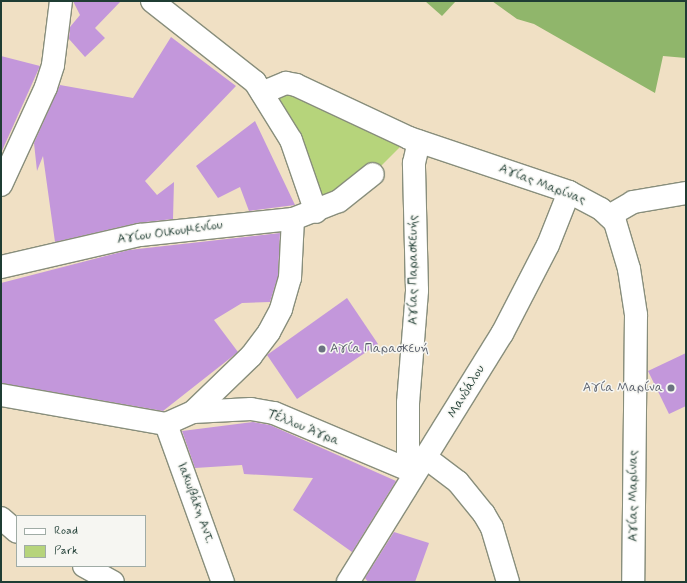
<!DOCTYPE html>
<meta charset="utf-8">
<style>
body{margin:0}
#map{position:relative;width:687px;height:583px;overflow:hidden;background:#f0e0c4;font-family:Mynerve,sans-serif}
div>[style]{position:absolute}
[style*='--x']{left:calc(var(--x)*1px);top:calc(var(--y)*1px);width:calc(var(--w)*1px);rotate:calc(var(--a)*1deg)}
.green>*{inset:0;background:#b6d47b}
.forest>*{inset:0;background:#90b66b}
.building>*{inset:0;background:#c397db}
.roads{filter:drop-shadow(1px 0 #888e7c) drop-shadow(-1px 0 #888e7c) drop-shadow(0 1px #888e7c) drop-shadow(0 -1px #888e7c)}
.minor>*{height:22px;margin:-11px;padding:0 11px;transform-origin:11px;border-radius:11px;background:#fff}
.dots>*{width:11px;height:11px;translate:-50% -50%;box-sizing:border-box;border:2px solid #f6f6f2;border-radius:50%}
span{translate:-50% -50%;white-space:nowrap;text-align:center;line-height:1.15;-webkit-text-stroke:3px #f6f6f2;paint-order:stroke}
.street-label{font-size:13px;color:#1f3d34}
.worship-label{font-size:13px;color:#5b616d}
.left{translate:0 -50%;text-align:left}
.right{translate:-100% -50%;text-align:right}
.frame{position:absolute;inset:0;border:2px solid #1f3d34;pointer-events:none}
.legend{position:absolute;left:16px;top:515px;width:130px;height:52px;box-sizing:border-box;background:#f6f6f2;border:1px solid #a0aca6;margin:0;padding:5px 7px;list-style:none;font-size:12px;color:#1f3d34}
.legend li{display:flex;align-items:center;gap:8px;height:20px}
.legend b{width:20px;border:1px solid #a0aca6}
</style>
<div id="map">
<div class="green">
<div style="clip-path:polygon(279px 85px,409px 138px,373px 174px,327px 207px,262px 93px)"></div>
</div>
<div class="forest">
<div style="clip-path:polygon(425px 1px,456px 1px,442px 16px)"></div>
<div style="clip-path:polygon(492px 1px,686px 1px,686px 58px,663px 56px,655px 93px,534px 24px,517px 19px)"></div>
</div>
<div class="building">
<div style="clip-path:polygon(73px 1px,121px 1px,95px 28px,105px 38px,85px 57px,69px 39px,70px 27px,80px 15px)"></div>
<div style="clip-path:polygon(171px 37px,236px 86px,145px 181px,157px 195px,174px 182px,173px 219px,137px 223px,55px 242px,43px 156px,37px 171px,34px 143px,60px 85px,133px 98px)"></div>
<div style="clip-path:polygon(1px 56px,40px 66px,1px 153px)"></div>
<div style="clip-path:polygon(255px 121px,295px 205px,249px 211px,240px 187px,218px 198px,196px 166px)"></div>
<div style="clip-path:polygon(280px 233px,278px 276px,270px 302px,242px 303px,214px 320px,238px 352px,163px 411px,1px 383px,1px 283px,129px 250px)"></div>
<div style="clip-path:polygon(347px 298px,378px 344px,297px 399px,267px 355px)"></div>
<div style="clip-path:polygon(686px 353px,686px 406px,669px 414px,648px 371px)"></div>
<div style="clip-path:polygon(253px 422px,270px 425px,396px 481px,352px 552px,293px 510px,313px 478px,244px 474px,242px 465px,195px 468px,182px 431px)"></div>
<div style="clip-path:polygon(394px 532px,429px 543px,415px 582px,368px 582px,365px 578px)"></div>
</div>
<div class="roads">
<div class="minor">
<div style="--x:152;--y:1;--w:131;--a:38.2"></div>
<div style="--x:255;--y:82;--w:68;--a:58.2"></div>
<div style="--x:291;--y:140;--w:76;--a:70.9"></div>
<div style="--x:262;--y:93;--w:26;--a:-23"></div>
<div style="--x:286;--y:83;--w:10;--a:11"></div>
<div style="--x:296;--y:85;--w:125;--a:25.1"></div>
<div style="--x:409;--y:138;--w:169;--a:18.6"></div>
<div style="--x:569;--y:192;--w:36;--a:28"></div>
<div style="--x:601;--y:209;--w:19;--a:43"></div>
<div style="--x:615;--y:222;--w:49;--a:73.4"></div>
<div style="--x:629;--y:269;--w:47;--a:81.3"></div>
<div style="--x:636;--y:315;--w:267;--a:90.6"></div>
<div style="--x:1;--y:185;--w:108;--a:-65.3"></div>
<div style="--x:46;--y:87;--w:23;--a:-72"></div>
<div style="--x:53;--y:65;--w:64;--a:-82.9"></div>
<div style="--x:609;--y:216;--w:28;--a:-30"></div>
<div style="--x:633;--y:202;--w:54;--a:-9.6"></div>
<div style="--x:1;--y:267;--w:143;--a:-13"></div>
<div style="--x:140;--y:235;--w:154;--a:-6"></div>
<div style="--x:293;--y:219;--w:49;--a:-21.4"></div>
<div style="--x:339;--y:201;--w:43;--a:-38.5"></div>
<div style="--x:1;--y:395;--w:168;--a:10"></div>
<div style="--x:166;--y:424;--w:30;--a:-24"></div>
<div style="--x:193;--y:412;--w:58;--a:-3"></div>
<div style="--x:251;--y:409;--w:23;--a:10"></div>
<div style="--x:274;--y:413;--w:152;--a:22.9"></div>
<div style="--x:193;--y:412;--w:81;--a:-44"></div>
<div style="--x:251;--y:356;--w:30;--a:-53"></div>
<div style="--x:269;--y:332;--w:26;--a:-62"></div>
<div style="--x:281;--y:309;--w:32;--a:-74"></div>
<div style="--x:290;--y:278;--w:59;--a:-87.1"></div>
<div style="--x:166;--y:424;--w:168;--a:70.2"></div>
<div style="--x:425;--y:457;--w:41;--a:37.1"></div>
<div style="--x:458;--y:482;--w:41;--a:50.9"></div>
<div style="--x:484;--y:514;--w:16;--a:60"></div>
<div style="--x:492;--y:528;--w:56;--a:73.5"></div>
<div style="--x:408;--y:470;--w:67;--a:-90"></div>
<div style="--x:408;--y:403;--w:113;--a:-85.4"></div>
<div style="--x:417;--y:290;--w:127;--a:-91.4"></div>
<div style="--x:414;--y:163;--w:22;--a:-77"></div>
<div style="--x:1;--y:518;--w:21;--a:41"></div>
<div style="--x:84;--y:566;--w:33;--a:29"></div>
<div style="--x:348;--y:582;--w:292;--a:-58.2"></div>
<div style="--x:502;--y:334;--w:100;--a:-62.7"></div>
<div style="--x:548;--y:245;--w:57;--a:-68.4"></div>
</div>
</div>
<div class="dots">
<div style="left:322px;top:349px;background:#6b7280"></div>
<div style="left:671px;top:388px;background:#6b7280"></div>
</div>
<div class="street-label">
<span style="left:542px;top:185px;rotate:21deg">Αγίας Μαρίνας</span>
<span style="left:170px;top:233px;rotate:-8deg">Αγίου Οικουμενίου</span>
<span style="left:414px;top:270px;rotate:-90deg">Αγίας Παρασκευής</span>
<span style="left:467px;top:392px;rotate:-59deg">Μανδάλου</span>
<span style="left:303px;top:428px;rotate:22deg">Τέλλου Άγρα</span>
<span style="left:634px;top:496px;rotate:-90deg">Αγίας Μαρίνας</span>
<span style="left:195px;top:503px;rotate:70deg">Ιακωβάκη Αντ.</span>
</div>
<div class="worship-label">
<span class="left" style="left:330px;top:349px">Αγία Παρασκευή</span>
<span class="right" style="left:663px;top:388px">Αγία Μαρίνα</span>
</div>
<div class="frame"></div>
<ul class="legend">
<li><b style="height:5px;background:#fff"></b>Road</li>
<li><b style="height:11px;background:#b6d47b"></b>Park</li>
</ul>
</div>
